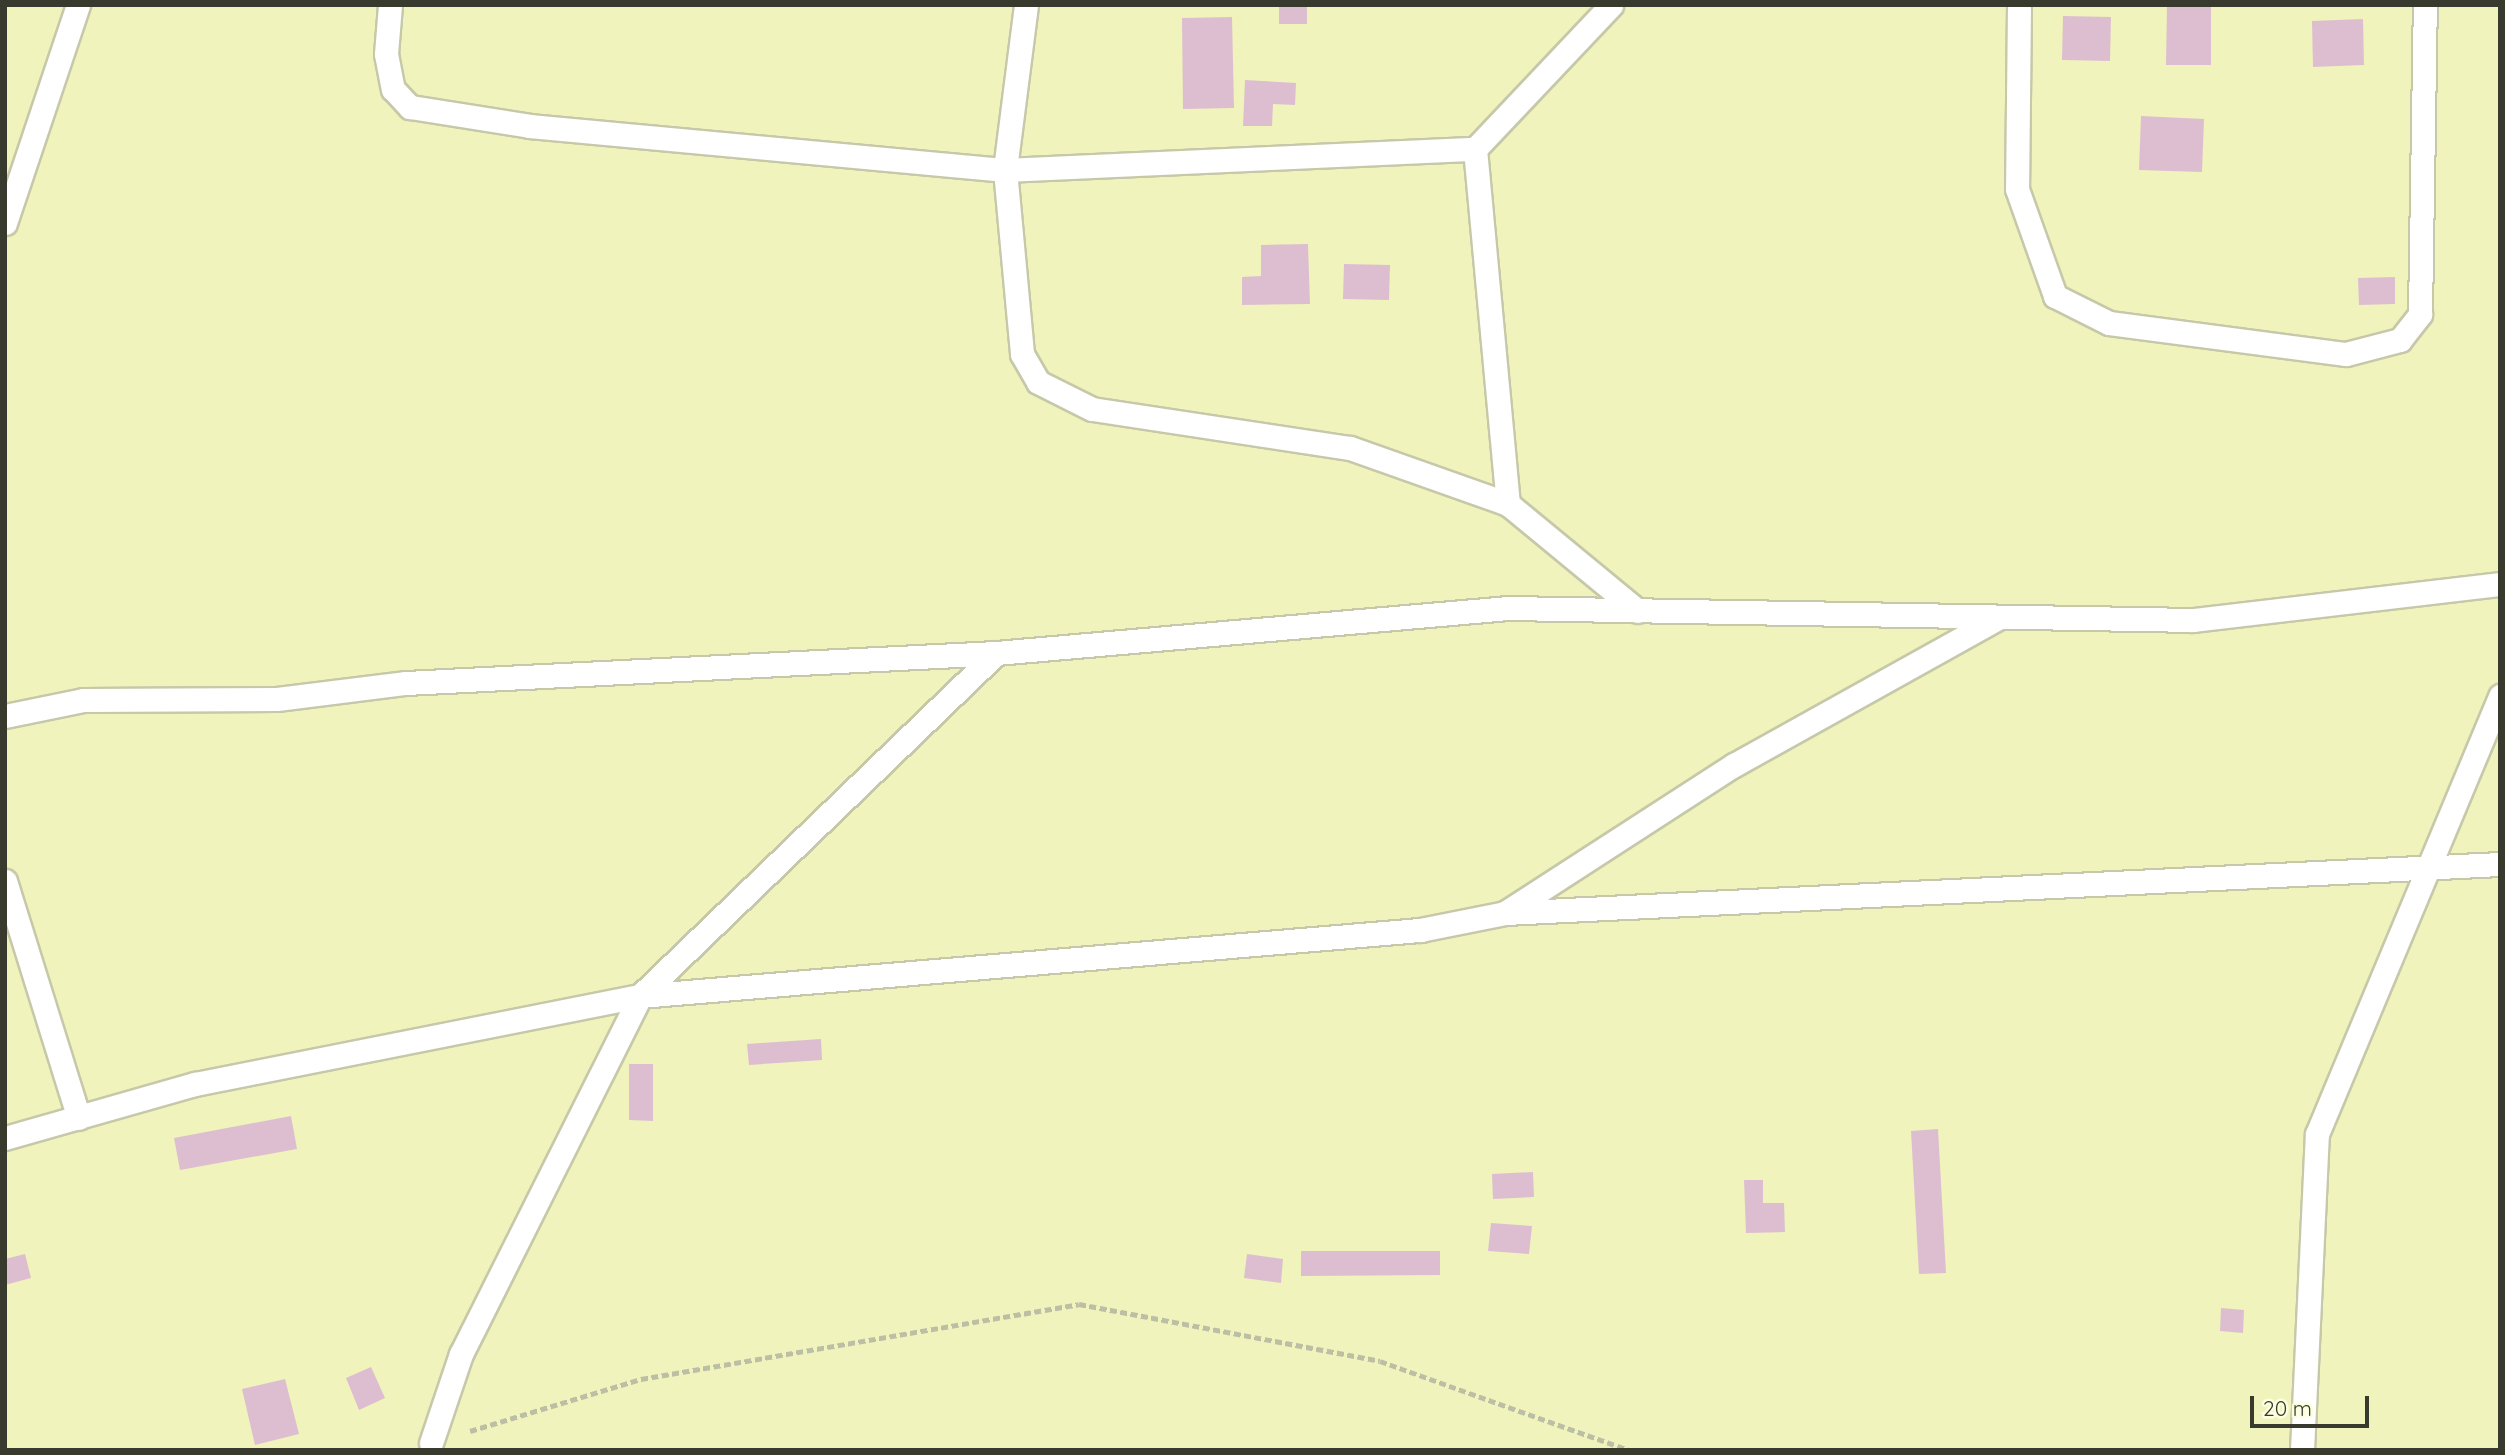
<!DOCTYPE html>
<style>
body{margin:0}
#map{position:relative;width:2505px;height:1455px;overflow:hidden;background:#fcffde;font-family:Quicksand,sans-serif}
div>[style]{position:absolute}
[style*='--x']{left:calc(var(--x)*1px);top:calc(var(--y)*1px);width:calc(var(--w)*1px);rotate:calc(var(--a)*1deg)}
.green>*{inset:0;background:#f0f3bc}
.building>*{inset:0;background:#ddbed0}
.path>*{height:4.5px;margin-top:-2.25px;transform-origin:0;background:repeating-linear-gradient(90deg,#bdbfa5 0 7px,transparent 0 10.5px)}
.roads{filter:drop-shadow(2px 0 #c6c8a9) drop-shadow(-2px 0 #c6c8a9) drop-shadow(0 2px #c6c8a9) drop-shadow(0 -2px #c6c8a9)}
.service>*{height:23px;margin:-11.5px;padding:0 11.5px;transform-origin:11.5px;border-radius:11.5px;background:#fff}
span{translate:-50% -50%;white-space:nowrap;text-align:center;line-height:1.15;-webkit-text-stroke:5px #fcffde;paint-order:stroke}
.frame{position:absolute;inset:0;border:7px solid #393a2e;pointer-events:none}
.scale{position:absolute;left:2250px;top:1396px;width:119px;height:32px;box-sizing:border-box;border:4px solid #393a2e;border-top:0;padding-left:9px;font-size:21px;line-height:24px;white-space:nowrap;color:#393a2e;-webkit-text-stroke:5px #fcffde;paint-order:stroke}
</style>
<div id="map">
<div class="green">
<div style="clip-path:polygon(5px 5px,2500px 5px,2500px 1450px,5px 1450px)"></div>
</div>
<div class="building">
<div style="clip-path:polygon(1279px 5px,1307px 5px,1307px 24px,1279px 24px)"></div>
<div style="clip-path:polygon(2167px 7px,2211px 7px,2211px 65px,2166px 65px)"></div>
<div style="clip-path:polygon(2063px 16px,2111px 17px,2110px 61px,2062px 60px)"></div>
<div style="clip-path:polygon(1232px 17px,1234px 108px,1183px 109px,1182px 18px)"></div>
<div style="clip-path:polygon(2363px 19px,2364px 65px,2313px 67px,2312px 21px)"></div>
<div style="clip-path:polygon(1245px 80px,1296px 83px,1295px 105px,1273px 104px,1272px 126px,1243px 126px)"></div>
<div style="clip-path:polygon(2141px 116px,2204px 119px,2202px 172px,2139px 170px)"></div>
<div style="clip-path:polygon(1308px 244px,1310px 304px,1242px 305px,1242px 277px,1261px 276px,1261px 245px)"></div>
<div style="clip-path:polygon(1344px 264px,1390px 265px,1389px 300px,1343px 299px)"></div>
<div style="clip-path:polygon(2395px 277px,2395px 304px,2359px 305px,2358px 278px)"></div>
<div style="clip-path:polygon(821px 1039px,822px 1060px,749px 1065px,747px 1044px)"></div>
<div style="clip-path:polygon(629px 1064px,653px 1064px,653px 1121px,629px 1120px)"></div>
<div style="clip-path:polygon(291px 1116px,297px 1149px,180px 1170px,174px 1138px)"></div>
<div style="clip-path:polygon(1938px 1129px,1946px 1273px,1919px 1274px,1911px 1131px)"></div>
<div style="clip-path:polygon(1533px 1172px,1534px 1197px,1493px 1199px,1492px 1174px)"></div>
<div style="clip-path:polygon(1744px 1180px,1763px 1180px,1763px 1203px,1784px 1203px,1785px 1232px,1746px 1233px)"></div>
<div style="clip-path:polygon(1491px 1223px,1532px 1226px,1529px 1254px,1488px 1251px)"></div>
<div style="clip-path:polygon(1301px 1251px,1440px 1251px,1440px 1275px,1301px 1276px)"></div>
<div style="clip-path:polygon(25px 1254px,31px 1278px,5px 1285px,5px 1259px)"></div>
<div style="clip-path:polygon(1247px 1254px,1283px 1259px,1281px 1283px,1244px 1278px)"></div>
<div style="clip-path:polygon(2221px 1308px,2244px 1310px,2243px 1333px,2220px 1331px)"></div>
<div style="clip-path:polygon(371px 1367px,385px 1398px,359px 1410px,346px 1378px)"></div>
<div style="clip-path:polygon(285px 1379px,299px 1434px,255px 1445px,242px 1389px)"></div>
</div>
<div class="path">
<div style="--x:470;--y:1431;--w:179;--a:-16.9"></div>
<div style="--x:641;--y:1379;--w:444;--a:-9.7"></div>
<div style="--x:1079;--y:1304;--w:306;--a:10.7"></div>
<div style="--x:1380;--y:1361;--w:264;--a:19.7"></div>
</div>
<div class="roads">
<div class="service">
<div style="--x:390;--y:5;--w:49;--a:94.7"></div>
<div style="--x:386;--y:54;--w:36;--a:79"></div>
<div style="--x:393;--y:89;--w:25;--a:47"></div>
<div style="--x:410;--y:107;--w:121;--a:9"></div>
<div style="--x:530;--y:126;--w:477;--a:5.3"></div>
<div style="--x:1005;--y:170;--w:470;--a:-2.6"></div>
<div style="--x:1475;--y:149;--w:198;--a:-46.6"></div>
<div style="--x:1026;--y:5;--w:166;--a:97.3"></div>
<div style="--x:1005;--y:170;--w:185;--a:84.7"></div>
<div style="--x:1022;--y:354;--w:32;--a:60"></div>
<div style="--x:1038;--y:382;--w:60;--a:26.6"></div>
<div style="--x:1092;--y:409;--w:261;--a:8.6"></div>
<div style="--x:1350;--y:448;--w:168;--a:19.5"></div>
<div style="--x:1508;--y:504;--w:168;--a:39.5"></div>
<div style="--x:2019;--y:5;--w:184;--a:90.6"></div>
<div style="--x:2017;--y:189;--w:114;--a:70.4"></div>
<div style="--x:2055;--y:296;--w:60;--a:26.6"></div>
<div style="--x:2109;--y:323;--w:239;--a:7.5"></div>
<div style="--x:2346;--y:354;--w:56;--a:-14.5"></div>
<div style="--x:2400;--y:340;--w:33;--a:-52"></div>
<div style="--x:2420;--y:314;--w:309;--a:-89.1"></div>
<div style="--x:1475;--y:149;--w:357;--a:84.7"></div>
<div style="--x:5;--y:223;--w:230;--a:-71.5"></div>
<div style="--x:5;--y:716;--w:80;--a:-11.6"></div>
<div style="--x:83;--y:700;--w:194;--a:-0.3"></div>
<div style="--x:277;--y:699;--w:130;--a:-7.1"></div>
<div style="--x:406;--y:683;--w:591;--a:-2.91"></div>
<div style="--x:996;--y:653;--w:514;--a:-5.02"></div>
<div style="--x:1508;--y:608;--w:685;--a:1"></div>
<div style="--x:2193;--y:620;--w:309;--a:-6.7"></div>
<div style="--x:5;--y:881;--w:248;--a:72.7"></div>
<div style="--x:1508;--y:911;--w:269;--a:-32.9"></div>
<div style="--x:1734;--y:765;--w:299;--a:-29.1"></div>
<div style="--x:5;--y:1138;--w:198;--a:-15.9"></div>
<div style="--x:195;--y:1084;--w:454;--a:-11.2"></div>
<div style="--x:640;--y:996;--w:783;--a:-4.84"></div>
<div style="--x:1420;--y:930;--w:87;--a:-11.3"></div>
<div style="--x:1505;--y:913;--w:996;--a:-2.82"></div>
<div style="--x:431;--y:1443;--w:94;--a:-71.4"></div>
<div style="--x:461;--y:1354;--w:400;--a:-63.4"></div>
<div style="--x:640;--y:996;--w:494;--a:-43.9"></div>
<div style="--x:2302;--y:1450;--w:316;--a:-87.3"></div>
<div style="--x:2317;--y:1134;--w:475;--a:-67.3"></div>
</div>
</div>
<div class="frame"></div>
<div class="scale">20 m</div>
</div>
